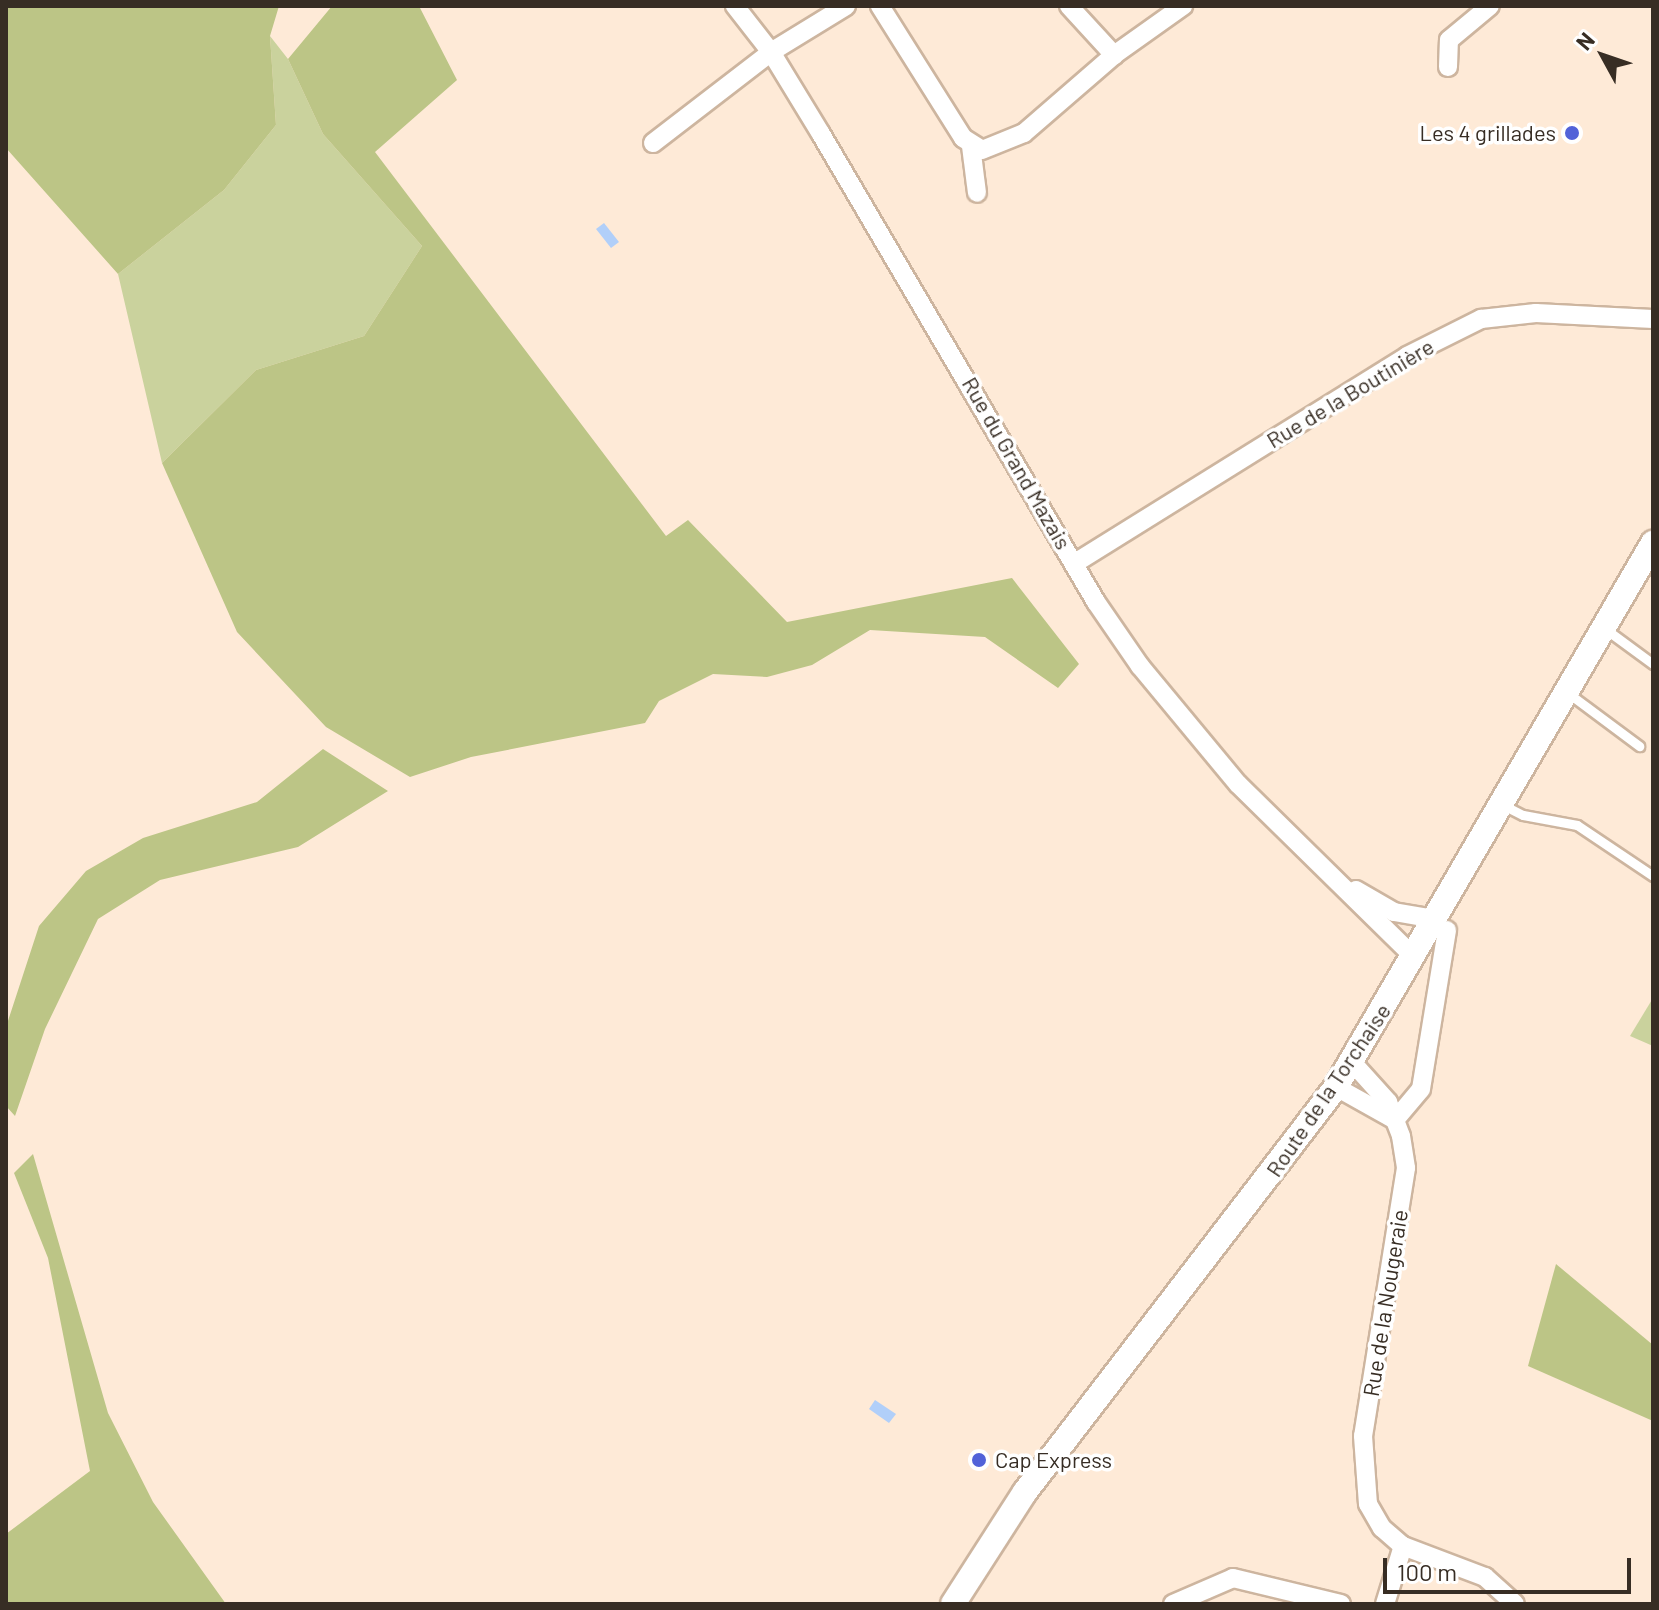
<!DOCTYPE html>
<meta charset="utf-8">
<style>
body{margin:0}
#map{position:relative;width:1659px;height:1610px;overflow:hidden;background:#feead7;font-family:Barlow,sans-serif}
div>[style]{position:absolute}
[style*='--x']{left:calc(var(--x)*1px);top:calc(var(--y)*1px);width:calc(var(--w)*1px);rotate:calc(var(--a)*1deg)}
.green>*{inset:0;background:#cad29d}
.forest>*{inset:0;background:#bcc586}
.water>*{inset:0;background:#b1cff9}
.roads{filter:drop-shadow(2px 0 #cdb59f) drop-shadow(-2px 0 #cdb59f) drop-shadow(0 2px #cdb59f) drop-shadow(0 -2px #cdb59f)}
.service>*{height:9px;margin:-4.5px;padding:0 4.5px;transform-origin:4.5px;border-radius:4.5px;background:#fff}
.minor>*{height:18px;margin:-9px;padding:0 9px;transform-origin:9px;border-radius:9px;background:#fff}
.secondary>*{height:24px;margin:-12px;padding:0 12px;transform-origin:12px;border-radius:12px;background:#fff}
.dots>*{width:22px;height:22px;translate:-50% -50%;box-sizing:border-box;border:4px solid #fff;border-radius:50%}
span{translate:-50% -50%;white-space:nowrap;text-align:center;line-height:1.15;-webkit-text-stroke:7px #fff;paint-order:stroke}
.poi-label{font-size:22px;color:#372d24}
.right{translate:-100% -50%;text-align:right}
.left{translate:0 -50%;text-align:left}
.street-label{font-size:22px;color:#372d24}
.frame{position:absolute;inset:0;border:8px solid #372d24;pointer-events:none}
.north{position:absolute;left:1563px;top:16px;width:80px;height:80px;-webkit-text-stroke:6px #fff;paint-order:stroke;rotate:310deg;font-size:22px;font-weight:700;line-height:32px;text-align:center;color:#372d24}
.north::after{content:'';display:block;margin:auto;width:28px;height:36px;background:#372d24;clip-path:polygon(50% 0,100% 100%,50% 72%,0 100%)}
.scale{position:absolute;left:1383px;top:1558px;width:248px;height:36px;box-sizing:border-box;border:4px solid #372d24;border-top:0;padding-left:10px;font-size:24px;line-height:28px;white-space:nowrap;color:#372d24;-webkit-text-stroke:6px #fff;paint-order:stroke}
</style>
<div id="map">
<div class="green">
<div style="clip-path:polygon(270px 36px,288px 59px,323px 134px,422px 246px,364px 336px,256px 370px,162px 463px,118px 274px,224px 190px,276px 125px)"></div>
<div style="clip-path:polygon(1653px 998px,1653px 1046px,1630px 1036px)"></div>
</div>
<div class="forest">
<div style="clip-path:polygon(6px 6px,279px 6px,270px 36px,276px 125px,224px 190px,118px 274px,6px 148px)"></div>
<div style="clip-path:polygon(332px 6px,419px 6px,457px 80px,375px 152px,666px 536px,688px 520px,787px 622px,1012px 578px,1079px 664px,1058px 688px,985px 637px,870px 630px,812px 665px,767px 677px,713px 674px,659px 701px,645px 723px,471px 757px,410px 777px,326px 727px,237px 632px,162px 463px,256px 370px,364px 336px,422px 246px,323px 134px,288px 59px)"></div>
<div style="clip-path:polygon(323px 749px,388px 791px,298px 847px,160px 880px,98px 919px,45px 1029px,15px 1116px,6px 1106px,6px 1027px,39px 926px,86px 871px,143px 838px,257px 802px)"></div>
<div style="clip-path:polygon(33px 1154px,108px 1413px,153px 1502px,226px 1604px,6px 1604px,6px 1534px,90px 1471px,48px 1258px,14px 1173px)"></div>
<div style="clip-path:polygon(1556px 1264px,1653px 1345px,1653px 1421px,1528px 1366px)"></div>
</div>
<div class="water">
<div style="clip-path:polygon(604px 223px,619px 242px,611px 248px,596px 229px)"></div>
<div style="clip-path:polygon(875px 1400px,896px 1414px,889px 1423px,869px 1409px)"></div>
</div>
<div class="roads">
<div class="service">
<div style="--x:1604;--y:628;--w:61;--a:36.3"></div>
<div style="--x:1568;--y:693;--w:89;--a:36.7"></div>
<div style="--x:1503;--y:805;--w:22;--a:27"></div>
<div style="--x:1523;--y:815;--w:55;--a:10.5"></div>
<div style="--x:1577;--y:825;--w:92;--a:33.9"></div>
</div>
<div class="minor">
<div style="--x:735;--y:6;--w:58;--a:52"></div>
<div style="--x:771;--y:52;--w:96;--a:58.6"></div>
<div style="--x:821;--y:134;--w:543;--a:59.56"></div>
<div style="--x:1096;--y:602;--w:78;--a:55.5"></div>
<div style="--x:1140;--y:666;--w:153;--a:50.3"></div>
<div style="--x:1238;--y:784;--w:247;--a:44.5"></div>
<div style="--x:880;--y:6;--w:156;--a:57.8"></div>
<div style="--x:963;--y:138;--w:22;--a:32"></div>
<div style="--x:982;--y:150;--w:45;--a:-22"></div>
<div style="--x:1024;--y:133;--w:119;--a:-40.9"></div>
<div style="--x:1114;--y:55;--w:85;--a:-35.4"></div>
<div style="--x:1069;--y:6;--w:67;--a:47.4"></div>
<div style="--x:1448;--y:67;--w:27;--a:-88"></div>
<div style="--x:1449;--y:40;--w:53;--a:-39.7"></div>
<div style="--x:653;--y:143;--w:149;--a:-37.6"></div>
<div style="--x:771;--y:52;--w:88;--a:-31.5"></div>
<div style="--x:971;--y:146;--w:47;--a:82.7"></div>
<div style="--x:1075;--y:563;--w:391;--a:-31.9"></div>
<div style="--x:1407;--y:356;--w:83;--a:-26.6"></div>
<div style="--x:1481;--y:319;--w:55;--a:-6.2"></div>
<div style="--x:1536;--y:313;--w:117;--a:2.9"></div>
<div style="--x:1356;--y:890;--w:44;--a:30.1"></div>
<div style="--x:1394;--y:912;--w:42;--a:9.7"></div>
<div style="--x:1352;--y:1062;--w:54;--a:48"></div>
<div style="--x:1388;--y:1102;--w:36;--a:69"></div>
<div style="--x:1401;--y:1136;--w:32;--a:81"></div>
<div style="--x:1406;--y:1168;--w:271;--a:99.1"></div>
<div style="--x:1363;--y:1436;--w:68;--a:85.8"></div>
<div style="--x:1368;--y:1504;--w:28;--a:60"></div>
<div style="--x:1382;--y:1528;--w:28;--a:41"></div>
<div style="--x:1403;--y:1546;--w:88;--a:20.7"></div>
<div style="--x:1485;--y:1577;--w:40;--a:42"></div>
<div style="--x:1336;--y:1087;--w:68;--a:29.2"></div>
<div style="--x:1395;--y:1120;--w:40;--a:-50"></div>
<div style="--x:1421;--y:1089;--w:161;--a:-80.7"></div>
<div style="--x:1173;--y:1604;--w:65;--a:-23.4"></div>
<div style="--x:1233;--y:1578;--w:111;--a:13.5"></div>
<div style="--x:1385;--y:1604;--w:61;--a:-72.8"></div>
</div>
<div class="secondary">
<div style="--x:953;--y:1604;--w:133;--a:-57.3"></div>
<div style="--x:1025;--y:1492;--w:511;--a:-52.48"></div>
<div style="--x:1336;--y:1087;--w:630;--a:-59.77"></div>
</div>
</div>
<div class="dots">
<div style="left:1572px;top:133px;background:#5262d8"></div>
<div style="left:979px;top:1460px;background:#5262d8"></div>
</div>
<div class="poi-label">
<span class="right" style="left:1556px;top:133px">Les 4 grillades</span>
<span class="left" style="left:995px;top:1460px">Cap Express</span>
</div>
<div class="street-label">
<span style="left:1350px;top:393px;rotate:-31deg">Rue de la Boutinière</span>
<span style="left:1017px;top:463px;rotate:60deg">Rue du Grand Mazais</span>
<span style="left:1328px;top:1090px;rotate:-56deg">Route de la Torchaise</span>
<span style="left:1385px;top:1303px;rotate:-81deg">Rue de la Nougeraie</span>
</div>
<div class="frame"></div>
<div class="north">N</div>
<div class="scale">100 m</div>
</div>
